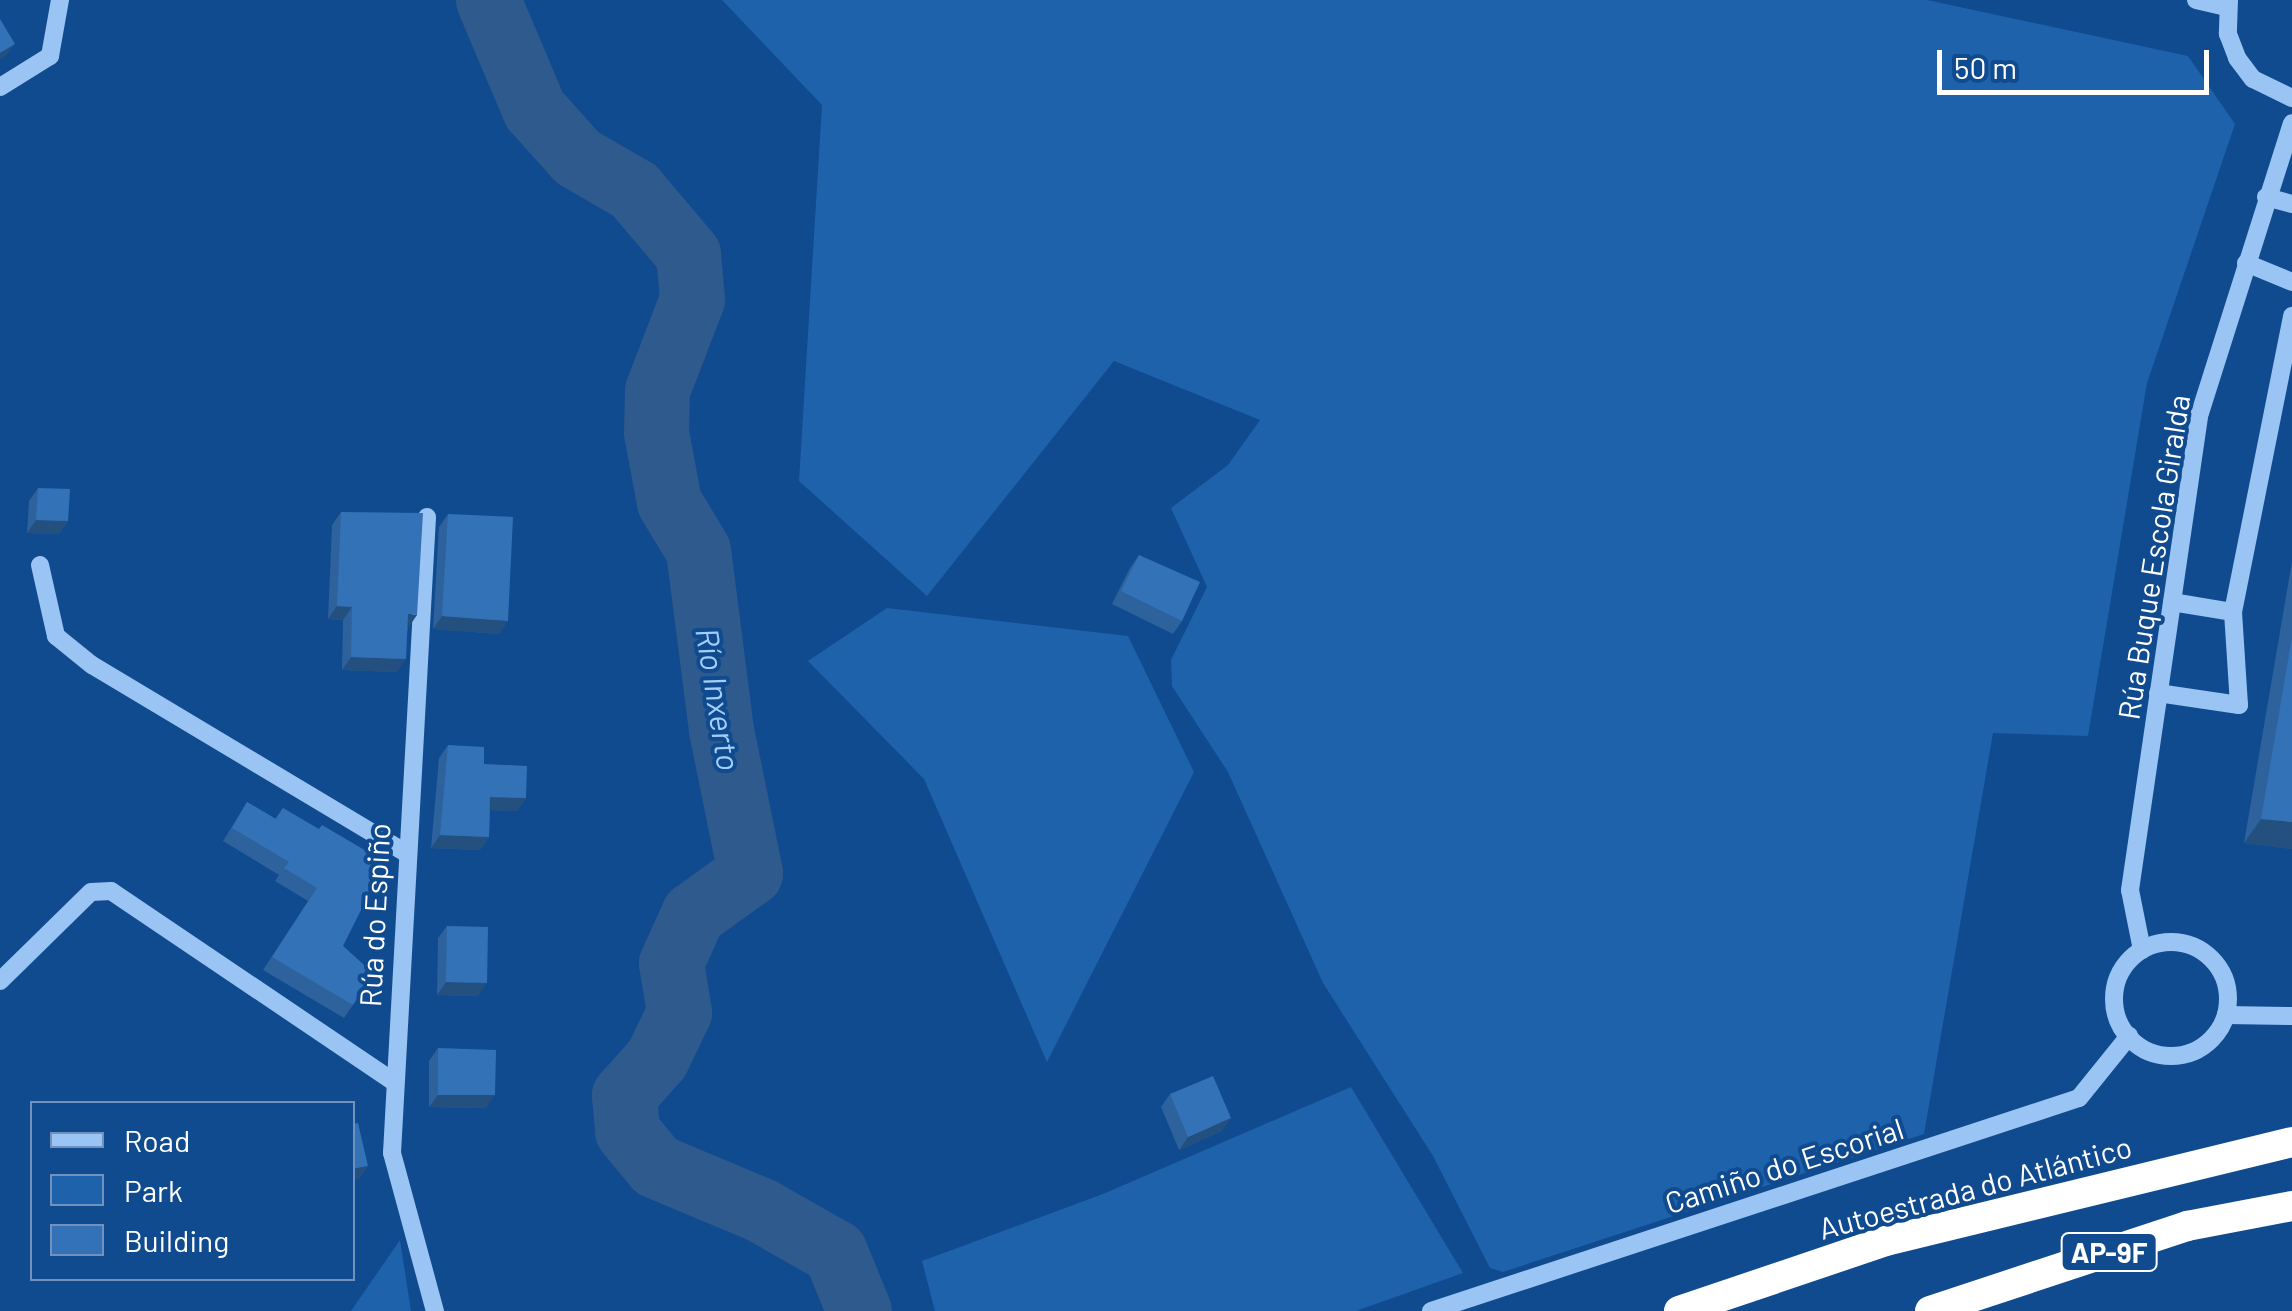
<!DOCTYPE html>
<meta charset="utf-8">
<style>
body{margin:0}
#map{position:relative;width:2292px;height:1311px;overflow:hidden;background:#104a8f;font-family:Barlow,sans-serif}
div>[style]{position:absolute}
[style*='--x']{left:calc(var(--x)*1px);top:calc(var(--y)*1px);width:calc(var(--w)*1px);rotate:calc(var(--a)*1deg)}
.green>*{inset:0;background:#1e62ac}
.river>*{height:65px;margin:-32.5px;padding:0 32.5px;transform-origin:32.5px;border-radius:32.5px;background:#2e5a8d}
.minor>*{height:18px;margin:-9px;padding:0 9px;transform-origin:9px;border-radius:9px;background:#99c4f3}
.minor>.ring{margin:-9px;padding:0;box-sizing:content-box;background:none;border:18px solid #99c4f3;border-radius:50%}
.highway>*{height:30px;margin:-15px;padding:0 15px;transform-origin:15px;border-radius:15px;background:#fff}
.wall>*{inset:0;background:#2d629d}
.shaded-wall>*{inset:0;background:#245080}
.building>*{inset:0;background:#3472b7}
span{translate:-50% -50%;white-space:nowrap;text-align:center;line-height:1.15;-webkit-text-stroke:8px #104a8f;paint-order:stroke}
.shield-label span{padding:2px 8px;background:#104a8f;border:2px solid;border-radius:8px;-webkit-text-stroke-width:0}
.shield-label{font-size:28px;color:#fff;font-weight:700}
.street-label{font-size:30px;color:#fff}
.water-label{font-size:32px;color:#a4cefa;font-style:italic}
.legend{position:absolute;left:30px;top:1101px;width:325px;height:180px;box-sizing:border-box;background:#104a8f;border:2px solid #7092bc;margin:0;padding:12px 18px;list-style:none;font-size:30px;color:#fff}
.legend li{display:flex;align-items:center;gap:20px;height:50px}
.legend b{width:50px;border:2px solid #7092bc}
.scale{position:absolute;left:1937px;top:50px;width:272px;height:45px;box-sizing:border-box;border:5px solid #fff;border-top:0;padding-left:12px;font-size:30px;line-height:35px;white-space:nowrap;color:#fff;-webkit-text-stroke:8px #104a8f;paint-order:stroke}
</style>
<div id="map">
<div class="green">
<div style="clip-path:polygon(722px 0,1927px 0,2188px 56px,2235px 124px,2147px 383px,2088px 736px,1993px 733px,1924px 1134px,1503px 1272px,1490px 1268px,1433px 1156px,1323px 983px,1228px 772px,1172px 686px,1171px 660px,1207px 587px,1171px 508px,1228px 465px,1260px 420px,1114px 361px,927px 596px,799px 481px,822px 105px)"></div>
<div style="clip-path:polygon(887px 608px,1128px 636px,1194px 772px,1047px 1062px,924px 779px,808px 661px)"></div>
<div style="clip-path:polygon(1351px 1087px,1463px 1273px,1356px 1311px,935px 1311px,922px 1261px,1103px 1194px)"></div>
<div style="clip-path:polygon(400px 1240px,411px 1311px,351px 1311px)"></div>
</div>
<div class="river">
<div style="--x:488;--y:0;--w:118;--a:67.1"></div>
<div style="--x:534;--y:109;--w:64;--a:48.1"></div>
<div style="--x:577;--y:157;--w:66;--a:30.1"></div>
<div style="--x:634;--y:190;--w:84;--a:49.8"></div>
<div style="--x:688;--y:254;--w:45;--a:84.9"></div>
<div style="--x:692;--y:299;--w:97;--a:111"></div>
<div style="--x:657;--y:390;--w:42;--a:91.4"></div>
<div style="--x:656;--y:432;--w:71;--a:79.5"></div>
<div style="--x:669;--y:502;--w:56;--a:58.9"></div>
<div style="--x:698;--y:550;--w:181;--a:82.7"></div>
<div style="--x:721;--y:730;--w:146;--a:78.5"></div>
<div style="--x:750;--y:873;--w:70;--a:144.3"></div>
<div style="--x:693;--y:914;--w:54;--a:114.2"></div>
<div style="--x:671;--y:963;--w:50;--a:80.7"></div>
<div style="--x:679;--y:1012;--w:51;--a:115.6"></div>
<div style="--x:657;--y:1058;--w:50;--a:131.7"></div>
<div style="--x:624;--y:1095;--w:36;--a:85"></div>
<div style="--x:627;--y:1131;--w:45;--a:50.4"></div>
<div style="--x:656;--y:1166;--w:114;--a:22.7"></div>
<div style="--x:761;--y:1210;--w:85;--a:29.6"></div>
<div style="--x:835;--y:1252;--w:64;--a:67.9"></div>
</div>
<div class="minor">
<div style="--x:2196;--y:0;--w:32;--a:13"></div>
<div style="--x:2229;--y:0;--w:34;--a:92"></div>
<div style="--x:2228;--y:34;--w:26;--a:69"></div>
<div style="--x:2237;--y:58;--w:26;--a:53"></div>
<div style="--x:2253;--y:79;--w:43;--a:26"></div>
<div style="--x:0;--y:87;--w:59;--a:-31.8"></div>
<div style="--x:50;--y:56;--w:57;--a:-79.9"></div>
<div style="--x:2266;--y:197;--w:27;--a:15"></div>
<div style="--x:2246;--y:263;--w:50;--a:22.4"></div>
<div style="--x:427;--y:517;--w:637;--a:93.15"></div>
<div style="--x:392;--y:1153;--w:164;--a:74.8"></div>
<div style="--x:40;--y:565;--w:73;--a:77.3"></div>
<div style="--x:56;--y:636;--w:46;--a:38.9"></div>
<div style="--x:92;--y:665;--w:364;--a:30.9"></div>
<div style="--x:2172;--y:602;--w:62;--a:9.3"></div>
<div style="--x:2233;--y:612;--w:302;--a:-78.7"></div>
<div style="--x:2158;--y:693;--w:82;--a:8.4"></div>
<div style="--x:2239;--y:705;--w:93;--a:-93.7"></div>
<div class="ring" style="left:2114px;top:942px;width:96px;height:96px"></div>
<div style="--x:2142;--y:950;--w:61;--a:-101.3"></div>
<div style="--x:2130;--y:890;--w:482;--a:-81.7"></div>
<div style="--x:2200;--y:413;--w:304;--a:-72.4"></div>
<div style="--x:0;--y:981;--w:127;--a:-44.4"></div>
<div style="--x:91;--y:892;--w:20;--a:-3"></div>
<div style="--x:111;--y:891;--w:341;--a:34"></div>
<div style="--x:2226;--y:1015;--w:66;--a:0.9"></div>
<div style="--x:1431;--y:1311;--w:682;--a:-18.2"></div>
<div style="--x:2079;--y:1098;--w:80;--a:-51.1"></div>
</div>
<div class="highway">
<div style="--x:1679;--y:1311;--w:219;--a:-18.7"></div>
<div style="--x:1886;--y:1241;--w:418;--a:-13.7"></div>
<div style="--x:1930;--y:1311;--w:271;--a:-18.3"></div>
<div style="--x:2187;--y:1226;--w:107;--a:-10.8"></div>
</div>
<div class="wall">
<div style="clip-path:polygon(38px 488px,68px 521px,59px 534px,27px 533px,29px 501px)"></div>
<div style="clip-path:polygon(341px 512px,408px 628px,397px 672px,342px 670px,343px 620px,328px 619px,332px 525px)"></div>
<div style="clip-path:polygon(448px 514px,499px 634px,433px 629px,439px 527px)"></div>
<div style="clip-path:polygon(1139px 555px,1182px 621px,1173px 634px,1112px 604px,1130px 568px)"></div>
<div style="clip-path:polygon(2292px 561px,2292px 849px,2244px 843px)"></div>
<div style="clip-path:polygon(448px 745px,484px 764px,526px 798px,517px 811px,490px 810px,489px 837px,480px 850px,431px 848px,439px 758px)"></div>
<div style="clip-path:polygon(247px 802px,275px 819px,283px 808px,343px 946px,374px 974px,344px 1018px,263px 970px,308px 901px,275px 881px,279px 875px,223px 841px)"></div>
<div style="clip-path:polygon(447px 926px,478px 996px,437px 995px,438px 938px)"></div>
<div style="clip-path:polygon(438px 1048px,486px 1108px,429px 1107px,429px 1061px)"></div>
<div style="clip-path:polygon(1170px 1094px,1222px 1131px,1179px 1150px,1161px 1107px)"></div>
</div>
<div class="shaded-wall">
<div style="clip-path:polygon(15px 44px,6px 56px,0 60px,0 53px)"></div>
<div style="clip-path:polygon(36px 520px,68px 521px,59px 534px,27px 533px)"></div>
<div style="clip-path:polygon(337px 606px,352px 607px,343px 620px,328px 619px)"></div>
<div style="clip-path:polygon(408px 614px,417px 615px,408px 628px,399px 627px)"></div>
<div style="clip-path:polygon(442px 616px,508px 621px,499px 634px,433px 629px)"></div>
<div style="clip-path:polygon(351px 657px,406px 659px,397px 672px,342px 670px)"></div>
<div style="clip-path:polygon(490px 797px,526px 798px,517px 811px,481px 810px)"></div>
<div style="clip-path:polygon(2261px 819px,2292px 822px,2292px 849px,2244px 843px)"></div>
<div style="clip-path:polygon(440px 835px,489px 837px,480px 850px,431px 848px)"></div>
<div style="clip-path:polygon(446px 982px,487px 983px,478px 996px,437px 995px)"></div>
<div style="clip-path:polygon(438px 1095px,495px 1095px,486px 1108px,429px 1107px)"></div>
<div style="clip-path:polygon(1231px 1118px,1222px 1131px,1179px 1150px,1188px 1137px)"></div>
<div style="clip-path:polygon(368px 1166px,359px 1179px,352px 1180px,352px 1169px)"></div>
</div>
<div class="building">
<div style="clip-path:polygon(0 19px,15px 44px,0 53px)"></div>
<div style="clip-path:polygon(38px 488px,70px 489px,68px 521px,36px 520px)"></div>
<div style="clip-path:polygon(341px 512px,423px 513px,417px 615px,408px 614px,406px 659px,351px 657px,352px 607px,337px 606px)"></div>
<div style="clip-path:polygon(448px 514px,513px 517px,508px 621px,442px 616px)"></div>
<div style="clip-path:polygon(1139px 555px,1200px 582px,1182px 621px,1121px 591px)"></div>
<div style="clip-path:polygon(2292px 637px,2292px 822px,2261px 819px)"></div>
<div style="clip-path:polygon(448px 745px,484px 747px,484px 764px,527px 766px,526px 798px,490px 797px,489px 837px,440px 835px)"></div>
<div style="clip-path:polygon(247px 802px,276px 819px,283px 808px,319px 829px,322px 825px,385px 862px,343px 946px,374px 974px,353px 1005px,272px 957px,317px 888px,284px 868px,289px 862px,232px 828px)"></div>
<div style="clip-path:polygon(447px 926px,488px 927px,487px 983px,446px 982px)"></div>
<div style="clip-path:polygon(438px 1048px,496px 1050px,495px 1095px,438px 1095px)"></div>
<div style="clip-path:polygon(1213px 1076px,1231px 1118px,1188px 1137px,1170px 1094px)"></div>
<div style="clip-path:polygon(358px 1123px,368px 1166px,352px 1169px,352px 1124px)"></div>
</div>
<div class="shield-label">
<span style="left:2109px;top:1252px">AP-9F</span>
</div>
<div class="street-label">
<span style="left:2153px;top:557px;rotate:-81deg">Rúa Buque Escola Giralda</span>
<span style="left:374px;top:915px;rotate:-87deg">Rúa do Espiño</span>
<span style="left:1784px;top:1165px;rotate:-18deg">Camiño do Escorial</span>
<span style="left:1975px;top:1187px;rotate:-15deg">Autoestrada do Atlántico</span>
</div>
<div class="water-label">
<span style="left:719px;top:699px;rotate:81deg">Río Inxerto</span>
</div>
<ul class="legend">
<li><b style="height:12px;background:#99c4f3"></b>Road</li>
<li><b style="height:28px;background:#1e62ac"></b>Park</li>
<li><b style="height:28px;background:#3472b7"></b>Building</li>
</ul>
<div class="scale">50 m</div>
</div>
